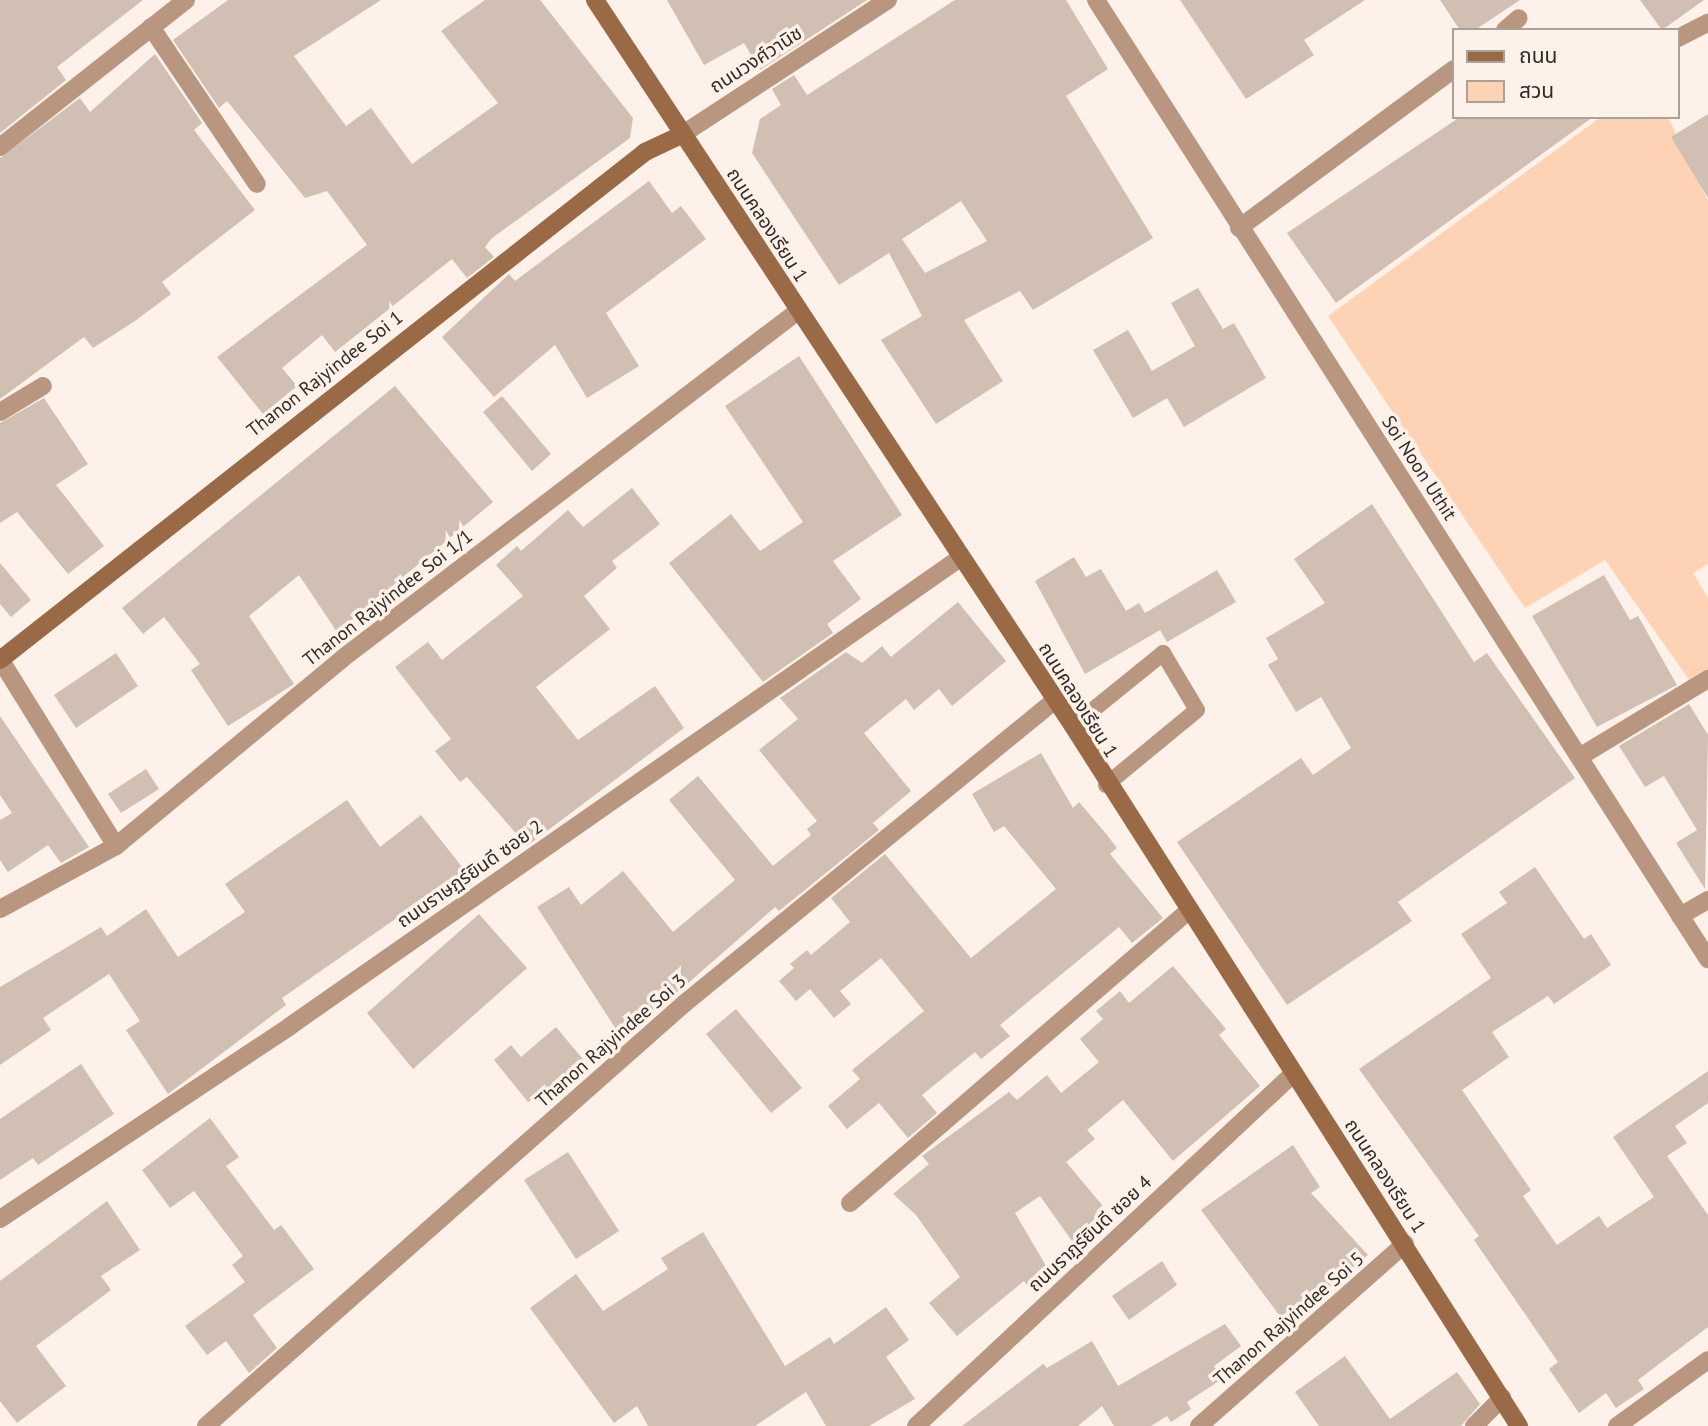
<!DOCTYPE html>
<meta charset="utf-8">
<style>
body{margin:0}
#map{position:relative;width:1708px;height:1426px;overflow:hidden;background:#fdf1e9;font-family:"PT Sans","Noto Sans Thai",sans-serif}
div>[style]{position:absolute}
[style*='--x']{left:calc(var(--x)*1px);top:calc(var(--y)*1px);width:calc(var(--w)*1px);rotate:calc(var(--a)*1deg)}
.green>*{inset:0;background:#fed2b5}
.building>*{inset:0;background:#d1bfb3}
.lane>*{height:16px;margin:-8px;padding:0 8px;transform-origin:8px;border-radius:8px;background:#b9967f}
.street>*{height:18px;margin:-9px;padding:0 9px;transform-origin:9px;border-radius:9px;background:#b9967f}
.secondary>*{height:18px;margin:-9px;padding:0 9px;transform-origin:9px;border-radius:9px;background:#9a6946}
span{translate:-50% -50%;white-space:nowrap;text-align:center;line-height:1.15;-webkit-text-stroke:7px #fdf1e9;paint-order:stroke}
.street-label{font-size:19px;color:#312a26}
.legend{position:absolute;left:1452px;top:28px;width:228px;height:91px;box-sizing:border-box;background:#fdf1e9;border:2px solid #aba19b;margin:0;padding:9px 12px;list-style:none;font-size:21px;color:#312a26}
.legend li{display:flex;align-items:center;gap:14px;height:35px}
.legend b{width:35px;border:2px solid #aba19b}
</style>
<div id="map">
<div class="green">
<div style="clip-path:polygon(1601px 117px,1668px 117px,1708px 201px,1708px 564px,1693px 573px,1708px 598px,1708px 675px,1694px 687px,1605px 560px,1525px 608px,1328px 316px)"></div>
</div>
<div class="building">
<div style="clip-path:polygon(0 0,143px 0,57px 67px,66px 80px,0 133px)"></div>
<div style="clip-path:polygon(228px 0,381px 0,294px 56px,346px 126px,371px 108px,412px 164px,498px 103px,441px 31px,485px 0,540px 0,633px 118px,630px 138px,492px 238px,485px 247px,494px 257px,467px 278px,452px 259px,335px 352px,322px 335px,282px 368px,297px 386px,263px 414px,217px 357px,367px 245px,327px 191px,305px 198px,227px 101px,219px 108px,173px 40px)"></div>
<div style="clip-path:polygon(667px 0,867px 0,760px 70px,744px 43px,704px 65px)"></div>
<div style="clip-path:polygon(evenodd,955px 0,1066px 0,1108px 69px,1066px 96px,1153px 238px,1033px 310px,1020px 291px,964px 320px,1003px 381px,936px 424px,881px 340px,922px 316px,889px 253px,839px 285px,752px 153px,760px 119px,781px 105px,772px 89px,794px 75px,807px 95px,955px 0,961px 201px,987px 241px,925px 273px,902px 239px,961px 201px)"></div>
<div style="clip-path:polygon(1180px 0,1365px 0,1304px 40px,1314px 55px,1246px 99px)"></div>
<div style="clip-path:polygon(1440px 0,1520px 0,1475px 30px,1460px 30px)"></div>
<div style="clip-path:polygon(1640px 0,1704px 0,1662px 30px)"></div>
<div style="clip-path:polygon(155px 54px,202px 123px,194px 130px,255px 210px,162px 282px,171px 294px,135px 321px,93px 348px,84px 337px,0 399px,0 158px,80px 98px,90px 112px)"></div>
<div style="clip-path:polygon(1708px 114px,1708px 198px,1671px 137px)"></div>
<div style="clip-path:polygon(1460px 117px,1593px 117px,1336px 303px,1287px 233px)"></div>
<div style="clip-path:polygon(649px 181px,672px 213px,681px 206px,706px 239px,606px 313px,639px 366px,587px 398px,555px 345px,494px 397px,442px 337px,509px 274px,515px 281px)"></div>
<div style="clip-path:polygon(1198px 288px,1223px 329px,1234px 323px,1266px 378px,1184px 427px,1167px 398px,1133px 418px,1093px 350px,1128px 330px,1152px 371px,1195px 346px,1171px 303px)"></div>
<div style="clip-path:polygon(799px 356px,902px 515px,833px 561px,861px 599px,827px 624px,833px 633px,763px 682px,669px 563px,731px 514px,760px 551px,803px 522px,725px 406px)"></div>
<div style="clip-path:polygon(395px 386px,493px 502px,337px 632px,299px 575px,249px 616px,294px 684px,228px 726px,191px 670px,200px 664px,164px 617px,143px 634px,122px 608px)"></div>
<div style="clip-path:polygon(502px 396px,551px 454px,532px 471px,483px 412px)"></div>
<div style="clip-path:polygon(44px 398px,88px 464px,56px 485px,104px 546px,68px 574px,17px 512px,0 523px,0 423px)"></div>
<div style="clip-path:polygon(632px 488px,660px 524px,612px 561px,617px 568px,584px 596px,610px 629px,536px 687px,578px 740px,655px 686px,684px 728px,527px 846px,467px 777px,460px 782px,435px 751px,451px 739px,395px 667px,428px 642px,442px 660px,523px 596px,496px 565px,517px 546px,521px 551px,568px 510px,583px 527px)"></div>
<div style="clip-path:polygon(1372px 504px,1474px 662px,1487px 653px,1575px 778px,1398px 902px,1412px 921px,1287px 1005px,1177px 842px,1301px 758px,1313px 775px,1351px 748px,1321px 697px,1296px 712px,1268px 665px,1278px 659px,1266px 638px,1325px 603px,1294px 559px)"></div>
<div style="clip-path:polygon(1074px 557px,1086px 577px,1101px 569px,1126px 611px,1139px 603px,1145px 613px,1217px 570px,1236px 602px,1167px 642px,1160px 630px,1085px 674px,1035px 581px)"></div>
<div style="clip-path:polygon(0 563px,31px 600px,11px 617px,0 604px)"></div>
<div style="clip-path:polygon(1604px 575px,1630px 620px,1638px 616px,1677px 685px,1597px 727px,1532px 616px)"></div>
<div style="clip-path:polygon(958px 602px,1006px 661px,952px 706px,939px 689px,914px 710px,906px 699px,864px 733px,911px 791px,873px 823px,879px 830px,779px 911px,775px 907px,623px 1040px,537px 907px,569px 887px,581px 905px,623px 871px,673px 932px,735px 880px,669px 800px,698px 776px,773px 866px,811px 835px,807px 829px,817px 821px,759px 750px,798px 719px,780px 698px,846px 652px,862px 663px,882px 646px,891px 657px)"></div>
<div style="clip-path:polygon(116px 653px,138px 686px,76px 728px,54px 695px)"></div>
<div style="clip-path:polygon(1689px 704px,1708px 735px,1705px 889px,1676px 843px,1697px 830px,1664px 776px,1645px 787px,1619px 746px)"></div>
<div style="clip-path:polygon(0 716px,89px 847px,61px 863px,48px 845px,8px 872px,0 860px,0 820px,12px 813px,0 795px)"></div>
<div style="clip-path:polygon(1041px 753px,1073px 808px,1079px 802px,1107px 835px,1117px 848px,1110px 854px,1163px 918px,1132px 943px,1119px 927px,1000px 1025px,1010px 1036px,981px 1059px,975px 1052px,922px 1095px,937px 1113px,908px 1138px,879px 1103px,847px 1129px,828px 1106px,860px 1079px,852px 1070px,924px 1011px,881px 958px,840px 991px,851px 1004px,834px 1018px,810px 989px,796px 1001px,779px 981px,794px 968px,790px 964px,807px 950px,811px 955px,850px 922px,831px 898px,885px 854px,971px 958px,1056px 889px,1004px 826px,994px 832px,972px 794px)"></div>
<div style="clip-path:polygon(146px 769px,159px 789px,121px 813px,108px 794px)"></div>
<div style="clip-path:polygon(347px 800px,380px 847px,421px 815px,470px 877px,443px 898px,437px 890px,282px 998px,286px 1005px,168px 1094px,126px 1030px,140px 1021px,109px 974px,43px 1018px,51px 1030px,0 1065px,0 987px,101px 927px,107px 936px,146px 909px,178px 957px,245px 912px,225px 884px)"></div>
<div style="clip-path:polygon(1535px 867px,1584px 939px,1591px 934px,1611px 965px,1554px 1004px,1548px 996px,1492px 1032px,1509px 1057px,1462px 1090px,1531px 1190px,1523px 1196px,1557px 1245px,1599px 1216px,1607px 1228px,1654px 1197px,1613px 1137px,1708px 1071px,1708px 1103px,1675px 1126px,1687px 1143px,1667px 1156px,1708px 1215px,1708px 1327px,1638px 1380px,1644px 1389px,1616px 1408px,1606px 1393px,1579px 1413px,1549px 1369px,1558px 1362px,1474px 1240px,1479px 1236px,1359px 1069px,1491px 978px,1461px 934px,1507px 903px,1499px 892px)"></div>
<div style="clip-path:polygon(479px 914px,527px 968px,413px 1069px,367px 1013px)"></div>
<div style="clip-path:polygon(1173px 966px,1226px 1029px,1219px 1035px,1260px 1086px,1173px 1161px,1123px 1100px,1087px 1130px,1095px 1139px,1066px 1162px,1108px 1212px,1072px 1241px,1040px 1196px,1015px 1213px,1049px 1271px,1029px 1288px,1024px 1281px,957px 1336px,929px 1303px,960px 1277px,916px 1215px,893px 1194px,929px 1164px,922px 1156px,1009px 1092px,1017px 1100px,1047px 1075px,1061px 1093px,1099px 1062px,1080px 1039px,1103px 1019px,1096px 1011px,1120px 991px,1129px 1003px)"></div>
<div style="clip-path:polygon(736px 1009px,802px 1088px,771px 1113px,706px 1034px)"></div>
<div style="clip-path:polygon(556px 1027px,587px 1064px,528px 1102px,494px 1060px,511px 1045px,521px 1057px)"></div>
<div style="clip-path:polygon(81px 1064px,114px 1114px,38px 1165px,33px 1158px,0 1180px,0 1119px)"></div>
<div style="clip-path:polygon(210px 1118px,239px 1157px,226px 1166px,274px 1230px,281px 1225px,314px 1269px,253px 1315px,277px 1348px,249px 1373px,226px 1341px,207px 1355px,185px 1326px,245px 1282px,232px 1265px,243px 1256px,194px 1191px,170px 1208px,142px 1170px)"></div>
<div style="clip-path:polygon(1293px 1145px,1320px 1187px,1311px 1193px,1368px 1255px,1285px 1323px,1201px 1210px)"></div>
<div style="clip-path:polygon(568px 1152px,619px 1231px,576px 1259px,524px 1180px)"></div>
<div style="clip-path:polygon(107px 1201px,140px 1250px,101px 1276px,111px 1290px,36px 1346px,66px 1386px,17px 1423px,0 1401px,0 1281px)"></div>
<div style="clip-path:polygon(703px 1232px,785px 1366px,830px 1337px,834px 1344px,886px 1307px,909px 1340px,886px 1357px,915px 1399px,869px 1426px,826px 1426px,806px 1392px,755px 1426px,648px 1426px,637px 1406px,614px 1423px,530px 1308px,576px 1274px,603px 1311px,668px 1269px,661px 1258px)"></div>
<div style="clip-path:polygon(1162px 1261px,1177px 1285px,1129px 1320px,1112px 1296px)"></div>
<div style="clip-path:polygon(1225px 1324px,1241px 1346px,1214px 1366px,1222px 1379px,1187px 1402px,1191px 1409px,1171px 1422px,1167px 1416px,1151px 1426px,1114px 1426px,1102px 1406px,1078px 1426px,962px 1426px,1043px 1364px,1047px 1368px,1092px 1341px,1118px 1386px)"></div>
<div style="clip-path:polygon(1345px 1356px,1390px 1419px,1457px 1372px,1480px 1404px,1461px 1426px,1319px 1426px,1295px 1392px)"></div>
</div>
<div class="lane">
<div style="--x:1073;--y:726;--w:116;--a:-39"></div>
<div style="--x:1163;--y:653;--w:66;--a:59.2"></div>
<div style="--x:1197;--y:710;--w:118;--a:140.5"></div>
</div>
<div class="street">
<div style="--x:1096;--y:0;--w:1138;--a:57.46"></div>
<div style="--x:151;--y:27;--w:189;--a:56"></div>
<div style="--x:1505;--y:30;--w:18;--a:-41"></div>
<div style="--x:1678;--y:38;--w:34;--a:-27"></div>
<div style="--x:683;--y:134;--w:245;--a:-33.2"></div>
<div style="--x:0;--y:147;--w:237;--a:-38.3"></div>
<div style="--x:1239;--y:228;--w:267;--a:-36.5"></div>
<div style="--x:0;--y:412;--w:50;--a:-31.2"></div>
<div style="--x:0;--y:659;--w:220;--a:58.2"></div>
<div style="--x:1581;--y:756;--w:149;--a:-31.2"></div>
<div style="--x:0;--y:909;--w:132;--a:-28.5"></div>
<div style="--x:116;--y:846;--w:295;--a:-39.6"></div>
<div style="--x:343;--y:658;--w:572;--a:-37.33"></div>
<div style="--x:1680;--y:916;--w:32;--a:-30"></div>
<div style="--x:850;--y:1203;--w:445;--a:-40.8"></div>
<div style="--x:0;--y:1219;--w:348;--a:-33.6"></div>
<div style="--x:290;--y:1026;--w:817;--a:-34.93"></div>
<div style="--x:206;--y:1426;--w:639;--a:-41.45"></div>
<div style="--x:685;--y:1003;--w:478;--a:-39.3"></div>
<div style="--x:916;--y:1426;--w:516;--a:-43.04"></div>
<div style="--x:1199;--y:1426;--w:275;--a:-41.5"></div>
<div style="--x:1474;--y:1426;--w:40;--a:-45"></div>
<div style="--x:1617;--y:1426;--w:112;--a:-36"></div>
</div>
<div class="secondary">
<div style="--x:595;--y:0;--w:869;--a:56.64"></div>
<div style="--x:1073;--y:726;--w:830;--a:57.5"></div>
<div style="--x:0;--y:660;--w:821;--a:-38.22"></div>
<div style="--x:645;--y:152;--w:42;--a:-25.3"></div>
</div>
<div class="street-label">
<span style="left:756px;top:60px;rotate:-33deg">ถนนวงศ์วานิช</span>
<span style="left:767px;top:225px;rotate:57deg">ถนนคลองเรียน 1</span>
<span style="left:325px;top:374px;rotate:-38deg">Thanon Rajyindee Soi 1</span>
<span style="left:1419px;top:468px;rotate:57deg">Soi Noon Uthit</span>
<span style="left:388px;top:598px;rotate:-38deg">Thanon Rajyindee Soi 1/1</span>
<span style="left:1078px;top:700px;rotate:58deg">ถนนคลองเรียน 1</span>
<span style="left:470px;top:874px;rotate:-35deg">ถนนราษฏร์ยินดี ซอย 2</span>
<span style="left:611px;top:1041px;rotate:-41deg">Thanon Rajyindee Soi 3</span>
<span style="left:1385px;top:1176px;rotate:57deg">ถนนคลองเรียน 1</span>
<span style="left:1090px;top:1234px;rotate:-43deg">ถนนราฎร์ยินดี ซอย 4</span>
<span style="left:1289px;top:1319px;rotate:-41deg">Thanon Rajyindee Soi 5</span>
</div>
<ul class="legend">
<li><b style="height:9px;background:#9a6946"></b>ถนน</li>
<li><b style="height:19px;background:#fed2b5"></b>สวน</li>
</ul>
</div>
